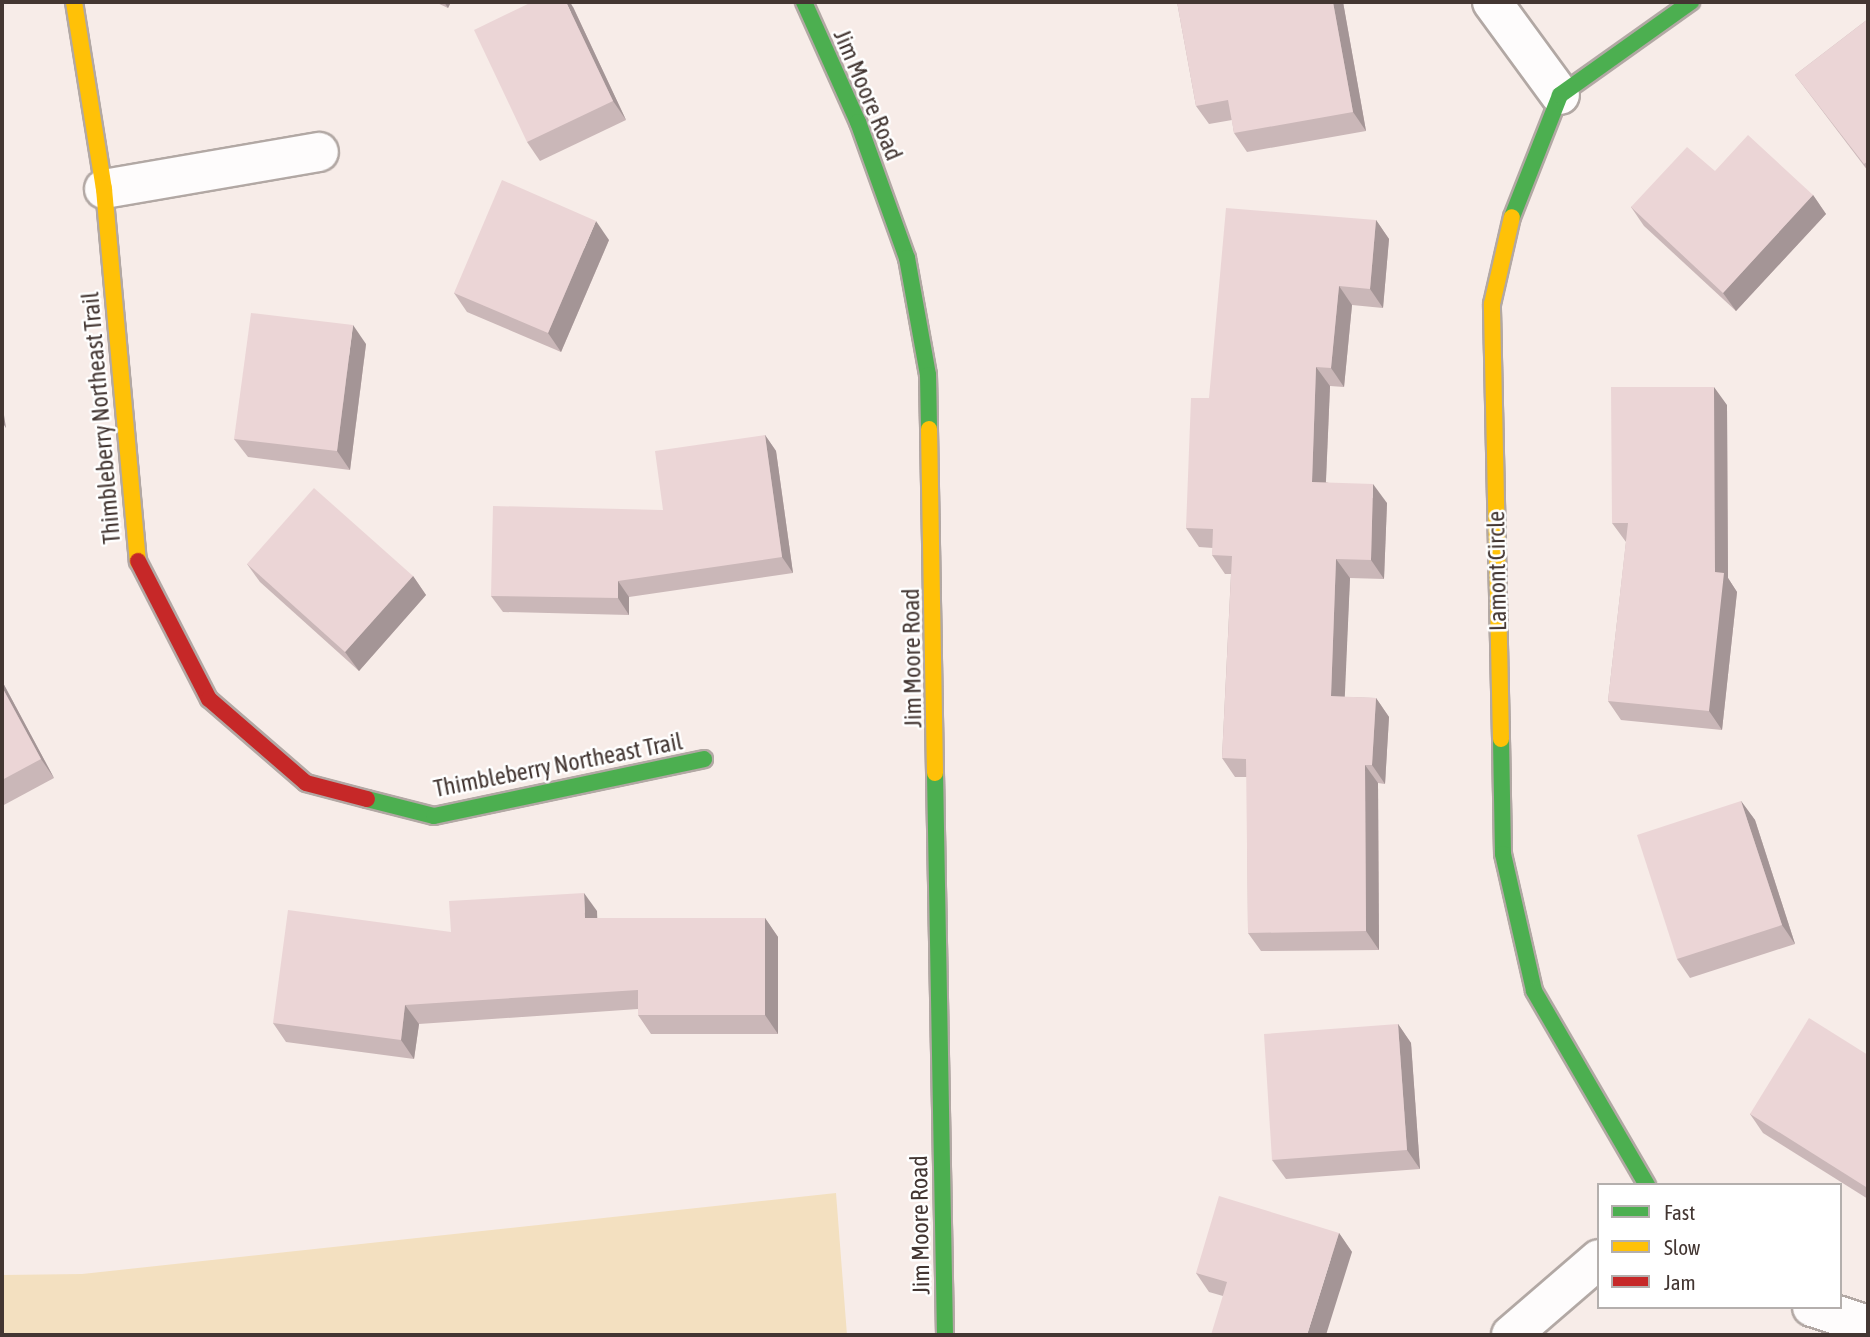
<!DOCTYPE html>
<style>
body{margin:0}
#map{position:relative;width:1870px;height:1337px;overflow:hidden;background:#f7ece8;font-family:"Asap Condensed",sans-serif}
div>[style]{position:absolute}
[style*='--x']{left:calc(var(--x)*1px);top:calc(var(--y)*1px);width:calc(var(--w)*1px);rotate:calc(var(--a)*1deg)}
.green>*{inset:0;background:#f3e0c0}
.roads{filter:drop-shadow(2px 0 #b2a8a4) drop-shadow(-2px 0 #b2a8a4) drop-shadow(0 2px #b2a8a4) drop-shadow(0 -2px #b2a8a4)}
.street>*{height:38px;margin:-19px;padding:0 19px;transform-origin:19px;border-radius:19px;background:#fefcfc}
.fast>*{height:16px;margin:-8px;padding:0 8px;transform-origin:8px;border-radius:8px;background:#4caf50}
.slow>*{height:16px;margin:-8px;padding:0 8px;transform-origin:8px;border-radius:8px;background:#ffc107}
.jam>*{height:16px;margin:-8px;padding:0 8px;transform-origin:8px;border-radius:8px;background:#c62828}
.wall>*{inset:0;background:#cab7b8}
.shaded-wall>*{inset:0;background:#a49596}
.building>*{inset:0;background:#ebd5d6}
span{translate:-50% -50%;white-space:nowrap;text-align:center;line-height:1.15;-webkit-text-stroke:5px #fff;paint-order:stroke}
.street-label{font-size:24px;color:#433632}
.frame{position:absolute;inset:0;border:4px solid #433632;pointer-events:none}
.legend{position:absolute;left:1597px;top:1183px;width:245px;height:126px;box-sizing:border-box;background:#fff;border:2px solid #b4afad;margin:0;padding:9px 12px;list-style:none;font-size:21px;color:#433632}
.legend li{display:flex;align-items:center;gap:14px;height:35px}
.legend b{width:35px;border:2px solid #b4afad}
</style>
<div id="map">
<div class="green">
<div style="clip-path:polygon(836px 1193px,847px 1335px,2px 1335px,2px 1275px,82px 1274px)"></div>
</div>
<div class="roads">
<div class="street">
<div style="--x:1492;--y:2;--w:115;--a:53.8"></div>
<div style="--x:104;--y:189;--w:218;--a:-9.8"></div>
<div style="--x:1812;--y:1307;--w:59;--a:17.8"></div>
<div style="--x:1511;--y:1335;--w:116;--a:-40.8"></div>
</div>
<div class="fast">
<div style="--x:804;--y:2;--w:132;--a:65.8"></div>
<div style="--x:858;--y:122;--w:145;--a:70.2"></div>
<div style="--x:907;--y:258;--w:119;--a:79.8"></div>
<div style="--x:928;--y:375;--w:54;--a:88.9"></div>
<div style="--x:1512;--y:217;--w:131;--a:-68.5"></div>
<div style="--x:1560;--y:95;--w:161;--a:-35.4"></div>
<div style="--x:1501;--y:739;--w:115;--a:89"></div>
<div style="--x:1503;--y:854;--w:140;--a:77.2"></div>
<div style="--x:1534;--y:991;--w:225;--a:59.8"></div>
<div style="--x:935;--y:773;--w:562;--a:88.98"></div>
<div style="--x:367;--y:799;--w:69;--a:14.2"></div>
<div style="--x:434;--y:816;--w:276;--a:-11.9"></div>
</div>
<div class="slow">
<div style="--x:74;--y:2;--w:189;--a:80.9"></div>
<div style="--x:104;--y:189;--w:374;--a:84.8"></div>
<div style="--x:929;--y:429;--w:344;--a:89"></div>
<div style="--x:1501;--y:739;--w:435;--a:-91.2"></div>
<div style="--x:1492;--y:304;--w:89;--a:-77.1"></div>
</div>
<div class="jam">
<div style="--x:138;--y:561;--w:155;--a:62.8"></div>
<div style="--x:209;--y:699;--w:128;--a:40.9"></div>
<div style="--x:306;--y:783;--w:63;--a:14.7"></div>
</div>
</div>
<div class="wall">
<div style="clip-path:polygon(435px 2px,451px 2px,448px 8px)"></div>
<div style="clip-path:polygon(1177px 2px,1343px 2px,1366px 131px,1247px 152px,1234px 133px,1232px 120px,1209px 124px,1196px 106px)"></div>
<div style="clip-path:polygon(573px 7px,626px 120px,540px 161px,527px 142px)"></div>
<div style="clip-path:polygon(1868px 19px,1868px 171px,1795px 75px)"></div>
<div style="clip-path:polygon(1715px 171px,1813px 195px,1826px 214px,1736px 311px,1644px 226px,1631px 207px)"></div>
<div style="clip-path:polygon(1376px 220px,1389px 239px,1383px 308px,1352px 305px,1344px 387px,1330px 386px,1326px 482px,1387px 503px,1384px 579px,1350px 578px,1344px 697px,1376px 698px,1389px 717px,1385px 784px,1378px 783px,1379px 950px,1261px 951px,1248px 933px,1247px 777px,1235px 777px,1222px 758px,1231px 574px,1225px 574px,1212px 555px,1213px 548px,1199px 547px,1186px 528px,1209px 398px)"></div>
<div style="clip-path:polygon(609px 240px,561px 352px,467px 312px,454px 293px)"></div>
<div style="clip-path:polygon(366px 344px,350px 470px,248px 457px,234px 439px)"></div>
<div style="clip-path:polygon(1727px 405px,1728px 578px,1737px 592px,1722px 730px,1621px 720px,1608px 701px,1626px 542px,1612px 523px)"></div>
<div style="clip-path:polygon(765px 435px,776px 451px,793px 573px,629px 597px,629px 615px,503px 612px,491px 596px,663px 510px)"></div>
<div style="clip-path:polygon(247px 564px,413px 576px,426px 595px,359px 671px,260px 582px)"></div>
<div style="clip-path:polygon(2px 681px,54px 778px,2px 806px)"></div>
<div style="clip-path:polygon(1741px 801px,1755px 820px,1795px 944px,1690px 978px,1677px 959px)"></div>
<div style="clip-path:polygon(597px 911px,597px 918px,765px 918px,778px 937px,778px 1034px,651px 1034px,638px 1015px,638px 1009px,419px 1024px,414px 1059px,286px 1042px,273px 1023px,451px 932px)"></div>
<div style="clip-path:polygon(1398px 1024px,1411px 1043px,1420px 1169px,1286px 1179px,1272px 1160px)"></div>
<div style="clip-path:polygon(1868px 1055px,1868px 1199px,1763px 1133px,1750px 1114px)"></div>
<div style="clip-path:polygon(1339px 1233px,1352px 1252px,1223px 1296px,1209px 1292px,1196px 1273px)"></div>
</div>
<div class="shaded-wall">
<div style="clip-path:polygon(444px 2px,451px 2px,448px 8px)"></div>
<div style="clip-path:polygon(566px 2px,570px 2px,573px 7px,626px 120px,613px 101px)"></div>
<div style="clip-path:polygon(1333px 2px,1343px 2px,1366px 131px,1353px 112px)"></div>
<div style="clip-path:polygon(1813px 195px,1826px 214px,1736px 311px,1723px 293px)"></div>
<div style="clip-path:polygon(1376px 220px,1389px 239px,1383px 308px,1370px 289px)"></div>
<div style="clip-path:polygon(596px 221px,609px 240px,561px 352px,548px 333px)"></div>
<div style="clip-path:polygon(1339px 286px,1352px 305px,1344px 387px,1331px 368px)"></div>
<div style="clip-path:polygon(353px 325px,366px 344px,350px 470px,337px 451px)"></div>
<div style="clip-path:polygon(1316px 367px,1330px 386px,1325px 501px,1312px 482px)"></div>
<div style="clip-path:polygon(1714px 387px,1727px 405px,1728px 578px,1737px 592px,1722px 730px,1709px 711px)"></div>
<div style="clip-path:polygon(2px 402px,6px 428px,2px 422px)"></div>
<div style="clip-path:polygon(765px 435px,776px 451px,793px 573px,782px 557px)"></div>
<div style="clip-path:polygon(1373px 484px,1387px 503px,1384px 579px,1371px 560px)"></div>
<div style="clip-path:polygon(1336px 559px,1350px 578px,1344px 715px,1331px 696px)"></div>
<div style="clip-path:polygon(413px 576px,426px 595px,359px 671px,345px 652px)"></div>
<div style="clip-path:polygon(618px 581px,629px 597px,629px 615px,618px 598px)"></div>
<div style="clip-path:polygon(2px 681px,54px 778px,41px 759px,2px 687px)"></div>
<div style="clip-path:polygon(1376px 698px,1389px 717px,1385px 784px,1372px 765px)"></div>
<div style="clip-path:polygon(1365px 765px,1378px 783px,1379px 950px,1366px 931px)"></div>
<div style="clip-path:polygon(1741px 801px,1755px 820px,1795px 944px,1782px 925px)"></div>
<div style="clip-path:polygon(584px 893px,597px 911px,598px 937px,585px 918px)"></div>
<div style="clip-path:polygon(765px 918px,778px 937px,778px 1034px,765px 1015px)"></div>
<div style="clip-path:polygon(405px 1005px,419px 1024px,414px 1059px,401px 1040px)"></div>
<div style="clip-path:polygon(1398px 1024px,1411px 1043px,1420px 1169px,1407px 1150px)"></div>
<div style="clip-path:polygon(1339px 1233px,1352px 1252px,1326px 1335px,1307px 1335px)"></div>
</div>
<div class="building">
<div style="clip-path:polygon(532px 2px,566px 2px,613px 101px,527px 142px,474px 30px)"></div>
<div style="clip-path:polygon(1177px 2px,1333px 2px,1353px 112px,1234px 133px,1228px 100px,1196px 106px)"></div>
<div style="clip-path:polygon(1868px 19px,1868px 161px,1864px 164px,1795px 75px)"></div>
<div style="clip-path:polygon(1748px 135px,1813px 195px,1723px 293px,1631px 207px,1687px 147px,1715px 171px)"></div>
<div style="clip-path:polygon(502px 180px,596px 221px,548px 333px,454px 293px)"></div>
<div style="clip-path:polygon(1226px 208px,1376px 220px,1370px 289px,1339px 286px,1331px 368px,1316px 367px,1312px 482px,1373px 484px,1371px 560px,1336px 559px,1331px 696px,1376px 698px,1372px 765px,1365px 765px,1366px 931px,1248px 933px,1246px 759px,1222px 758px,1232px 556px,1212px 555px,1213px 529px,1186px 528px,1191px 398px,1209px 398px)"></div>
<div style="clip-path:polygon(251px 313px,353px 325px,337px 451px,234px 439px)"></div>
<div style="clip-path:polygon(1611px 387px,1714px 387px,1715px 572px,1724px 573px,1709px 711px,1608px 701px,1628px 523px,1612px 523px)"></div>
<div style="clip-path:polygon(765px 435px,782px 557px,618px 581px,618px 598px,491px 596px,493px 506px,663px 510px,655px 451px)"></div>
<div style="clip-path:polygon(314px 488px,413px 576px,345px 652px,247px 564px)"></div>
<div style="clip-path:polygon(2px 687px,41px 759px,2px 780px)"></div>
<div style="clip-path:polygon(1741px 801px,1782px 925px,1677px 959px,1637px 835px)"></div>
<div style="clip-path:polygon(584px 893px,585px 918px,765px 918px,765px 1015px,638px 1015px,638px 990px,405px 1005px,401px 1040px,273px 1023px,288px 910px,451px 932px,449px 901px)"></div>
<div style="clip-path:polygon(1809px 1018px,1868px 1055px,1868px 1183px,1866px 1187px,1750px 1114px)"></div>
<div style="clip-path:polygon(1398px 1024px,1407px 1150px,1272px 1160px,1264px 1034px)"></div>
<div style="clip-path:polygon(1219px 1196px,1339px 1233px,1307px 1335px,1211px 1335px,1227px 1282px,1196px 1273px)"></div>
</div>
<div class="street-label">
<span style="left:868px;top:95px;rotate:67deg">Jim Moore Road</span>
<span style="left:101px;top:418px;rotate:-95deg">Thimbleberry Northeast Trail</span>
<span style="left:1497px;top:571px;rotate:-91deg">Lamont Circle</span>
<span style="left:912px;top:658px;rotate:-91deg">Jim Moore Road</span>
<span style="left:558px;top:765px;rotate:-11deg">Thimbleberry Northeast Trail</span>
<span style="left:920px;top:1225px;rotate:-91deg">Jim Moore Road</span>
</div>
<div class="frame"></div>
<ul class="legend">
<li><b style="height:9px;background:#4caf50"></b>Fast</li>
<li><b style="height:9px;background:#ffc107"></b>Slow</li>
<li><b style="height:9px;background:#c62828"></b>Jam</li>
</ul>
</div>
